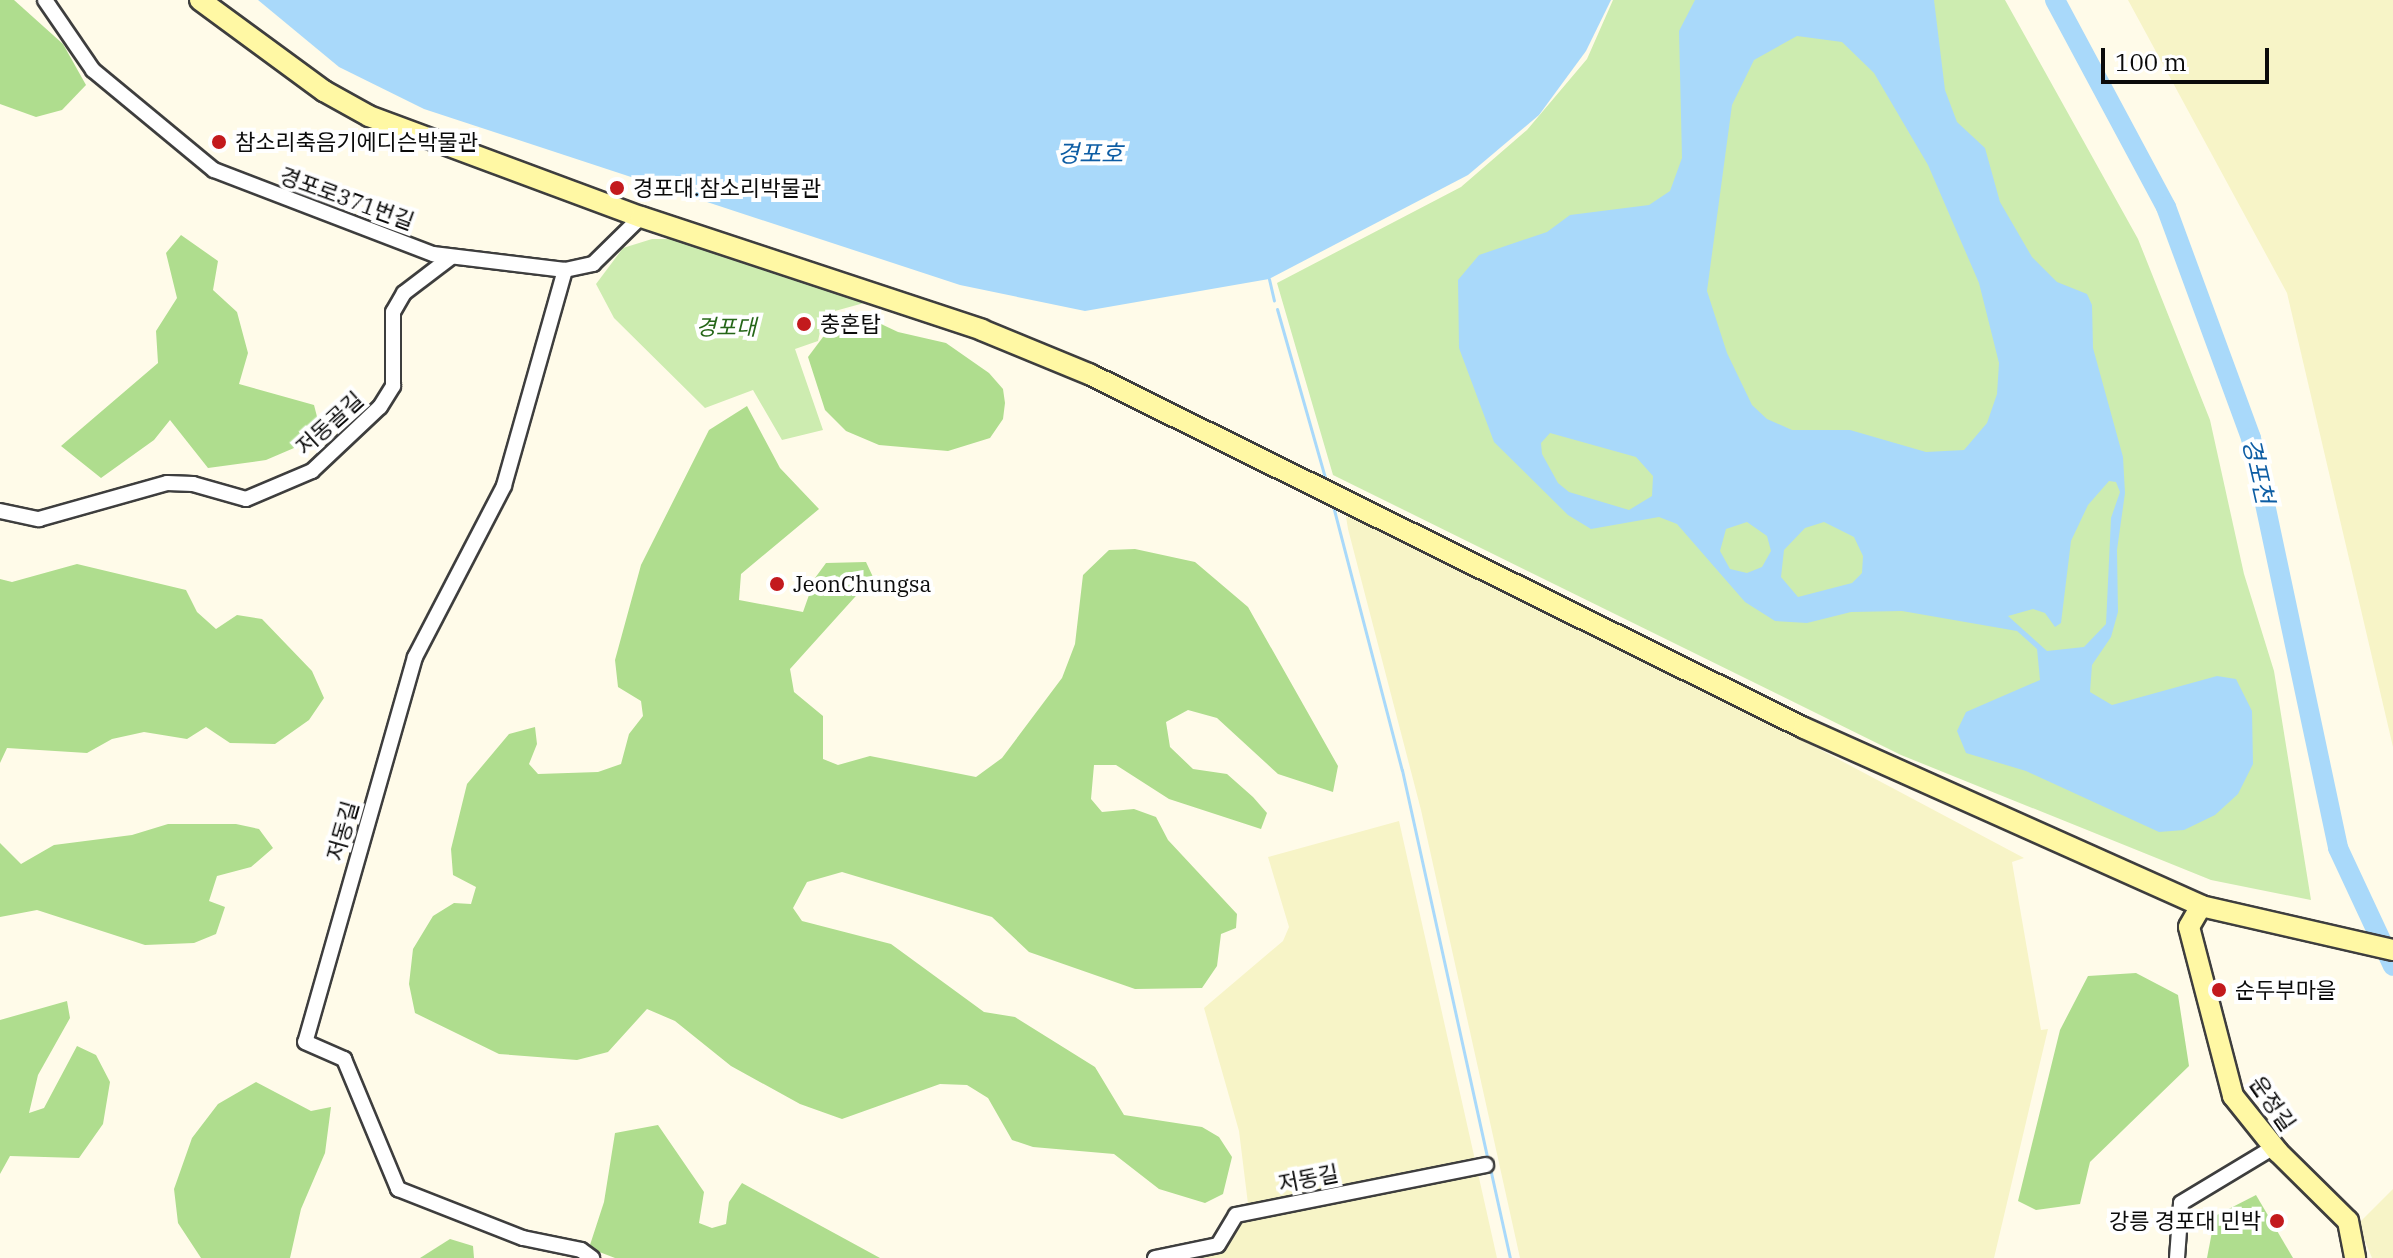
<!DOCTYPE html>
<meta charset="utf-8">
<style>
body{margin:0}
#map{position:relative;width:2393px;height:1258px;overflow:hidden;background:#fffbe9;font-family:"IBM Plex Serif","Noto Sans KR",serif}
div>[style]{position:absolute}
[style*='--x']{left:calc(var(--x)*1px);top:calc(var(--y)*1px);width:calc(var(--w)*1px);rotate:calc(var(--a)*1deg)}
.farmland>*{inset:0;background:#f7f4c7}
.green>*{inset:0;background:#cdecb0}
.forest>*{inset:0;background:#afdd8e}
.water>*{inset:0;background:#a9d9fa}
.stream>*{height:3px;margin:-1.5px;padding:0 1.5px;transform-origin:1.5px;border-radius:1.5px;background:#a9d9fa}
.river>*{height:20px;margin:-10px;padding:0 10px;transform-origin:10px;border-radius:10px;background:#a9d9fa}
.roads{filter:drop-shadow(2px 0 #3e3e3e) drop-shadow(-2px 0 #3e3e3e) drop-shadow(0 2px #3e3e3e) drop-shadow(0 -2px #3e3e3e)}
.street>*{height:14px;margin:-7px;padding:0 7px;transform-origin:7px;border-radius:7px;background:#fff}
.secondary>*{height:20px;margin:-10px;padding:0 10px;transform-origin:10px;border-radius:10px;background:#fff8a4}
.dots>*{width:22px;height:22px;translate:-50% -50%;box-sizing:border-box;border:4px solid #fff;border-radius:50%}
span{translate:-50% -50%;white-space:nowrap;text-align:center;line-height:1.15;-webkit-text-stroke:8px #fff;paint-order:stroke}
.poi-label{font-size:22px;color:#0b0b0b}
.left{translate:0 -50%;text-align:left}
.right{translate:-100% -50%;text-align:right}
.street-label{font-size:22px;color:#0b0b0b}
.park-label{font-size:22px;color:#256618;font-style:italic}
.water-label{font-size:24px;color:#0d5da4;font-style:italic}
.scale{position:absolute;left:2101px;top:48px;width:168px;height:36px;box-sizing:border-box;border:4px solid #0b0b0b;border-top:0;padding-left:10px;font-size:24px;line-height:28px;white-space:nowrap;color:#0b0b0b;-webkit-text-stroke:6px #fff;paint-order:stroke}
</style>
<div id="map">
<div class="farmland">
<div style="clip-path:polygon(2128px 0,2393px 0,2393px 747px,2287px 293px)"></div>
<div style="clip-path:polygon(1356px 516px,1774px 725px,2024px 858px,2012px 862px,2041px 1030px,2048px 1029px,1994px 1258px,1520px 1258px,1421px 810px,1348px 529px,1346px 517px)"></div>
<div style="clip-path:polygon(1399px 821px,1497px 1258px,1188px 1258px,1220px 1246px,1248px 1204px,1239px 1131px,1204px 1008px,1283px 941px,1289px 927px,1268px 857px)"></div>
<div style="clip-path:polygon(2393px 1189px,2393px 1258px,2372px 1258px,2358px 1224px)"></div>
</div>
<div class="green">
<div style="clip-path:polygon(1613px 0,2005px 0,2138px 239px,2210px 420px,2244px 574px,2274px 671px,2311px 900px,2211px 880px,1901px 755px,1333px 475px,1277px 283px,1461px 187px,1527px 130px,1587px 59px)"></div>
<div style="clip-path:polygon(652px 239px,685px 239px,864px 303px,824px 314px,818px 341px,795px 349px,823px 430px,782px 440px,753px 390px,705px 408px,614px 318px,596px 284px,623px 248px)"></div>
</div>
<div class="forest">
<div style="clip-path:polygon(0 0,14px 0,63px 44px,86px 85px,62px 110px,36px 117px,0 104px)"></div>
<div style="clip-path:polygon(181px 235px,218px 261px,213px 290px,237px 312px,248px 353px,239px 384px,314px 405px,322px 436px,266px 460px,208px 468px,170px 420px,154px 440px,101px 478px,61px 446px,158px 363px,156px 331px,177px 298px,166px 253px)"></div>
<div style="clip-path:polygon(847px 316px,864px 316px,898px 332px,946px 343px,989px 373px,1003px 389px,1005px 403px,1003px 419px,990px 438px,948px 451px,879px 445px,846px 431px,825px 410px,808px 357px,832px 325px)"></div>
<div style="clip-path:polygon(747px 406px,780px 468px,819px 509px,741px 574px,739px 600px,803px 612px,815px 578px,826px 563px,866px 562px,873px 577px,790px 669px,794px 692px,823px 716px,823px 759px,838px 765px,870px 756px,976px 777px,1002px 758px,1062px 678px,1075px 644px,1083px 575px,1109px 550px,1135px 549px,1195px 562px,1248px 607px,1338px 766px,1333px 792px,1278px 774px,1217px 718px,1188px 710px,1166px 722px,1170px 747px,1193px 769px,1227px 774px,1253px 797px,1267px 813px,1261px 829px,1169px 799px,1116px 765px,1094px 765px,1091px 799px,1102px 812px,1134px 809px,1156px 817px,1168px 840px,1237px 914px,1236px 928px,1221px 934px,1217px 966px,1202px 988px,1135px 989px,1029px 952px,992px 917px,842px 872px,807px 882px,793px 908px,802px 921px,891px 944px,984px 1012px,1015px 1017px,1095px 1067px,1124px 1115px,1202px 1127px,1219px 1137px,1232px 1157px,1223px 1194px,1205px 1203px,1159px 1189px,1114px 1154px,1033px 1147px,1012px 1140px,988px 1098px,967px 1085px,940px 1084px,842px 1119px,800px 1104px,731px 1066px,675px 1021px,647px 1009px,608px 1052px,577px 1060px,499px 1054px,415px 1013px,409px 984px,413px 949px,433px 916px,454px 903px,471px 904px,476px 887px,453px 875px,451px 849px,467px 784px,509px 734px,535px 727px,537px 744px,529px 764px,538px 774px,598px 772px,621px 764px,629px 734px,643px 716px,641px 701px,618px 687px,615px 660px,641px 565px,709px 430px)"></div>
<div style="clip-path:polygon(77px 564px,186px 590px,197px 612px,216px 629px,237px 615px,262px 619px,312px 671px,324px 698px,309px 720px,275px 744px,230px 743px,206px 727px,187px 739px,144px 732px,112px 739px,87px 753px,7px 748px,0 763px,0 579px,12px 582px)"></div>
<div style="clip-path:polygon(168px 824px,236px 824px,259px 829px,273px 848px,251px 867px,217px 876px,209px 901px,225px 907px,216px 934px,194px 943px,145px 945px,37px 910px,0 917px,0 843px,21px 864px,54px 845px,132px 835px)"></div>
<div style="clip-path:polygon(2136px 973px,2178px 995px,2189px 1066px,2090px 1162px,2080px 1204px,2036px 1210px,2018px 1201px,2060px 1030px,2088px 976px)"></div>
<div style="clip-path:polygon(67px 1001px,70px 1018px,38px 1075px,29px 1113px,44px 1108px,77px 1046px,96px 1055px,110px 1082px,103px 1124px,79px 1158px,10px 1156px,0 1174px,0 1020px)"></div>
<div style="clip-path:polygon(256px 1082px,311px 1111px,331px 1107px,325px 1153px,301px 1209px,290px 1258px,201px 1258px,178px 1223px,174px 1189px,192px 1138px,218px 1104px)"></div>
<div style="clip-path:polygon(658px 1125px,704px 1192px,699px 1223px,712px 1228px,726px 1224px,729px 1202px,742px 1183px,880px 1258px,615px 1258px,589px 1248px,604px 1202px,615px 1133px)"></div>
<div style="clip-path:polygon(2256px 1195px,2293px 1258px,2207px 1258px,2215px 1216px)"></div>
<div style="clip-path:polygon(450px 1239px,473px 1246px,474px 1258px,420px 1258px)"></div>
</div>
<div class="water">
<div style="clip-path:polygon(258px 0,1611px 0,1586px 51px,1539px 115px,1468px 175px,1269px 279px,1085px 311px,960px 285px,424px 109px,339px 67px)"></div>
<div style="clip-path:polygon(evenodd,1695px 0,1934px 0,1945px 90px,1957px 122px,1985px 148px,2000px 202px,2032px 257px,2057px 282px,2087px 294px,2092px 305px,2093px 348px,2123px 457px,2125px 493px,2117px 550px,2118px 612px,2111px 637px,2092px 665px,2090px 692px,2112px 705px,2217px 676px,2236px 679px,2252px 711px,2253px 764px,2238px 794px,2215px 815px,2184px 830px,2159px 832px,2026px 771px,1966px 753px,1957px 731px,1966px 712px,2040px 680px,2037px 649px,2017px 631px,1902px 611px,1851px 612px,1807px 623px,1775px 621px,1745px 602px,1677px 524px,1659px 517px,1591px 529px,1568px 515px,1494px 442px,1459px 348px,1458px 280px,1479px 255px,1547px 232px,1570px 215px,1649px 205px,1670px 191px,1682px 158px,1679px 31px,1695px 0,1797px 36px,1842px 42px,1874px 73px,1928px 165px,1979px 283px,1999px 363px,1997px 394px,1987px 423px,1964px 450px,1926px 452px,1850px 430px,1792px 430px,1767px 419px,1752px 405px,1727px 353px,1707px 291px,1732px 105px,1754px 60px,1797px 36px,1695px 0,1550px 433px,1636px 457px,1653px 476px,1652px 496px,1629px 510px,1569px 492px,1558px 483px,1542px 454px,1541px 443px,1550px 433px,1695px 0,2109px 481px,2116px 482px,2120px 492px,2111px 518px,2106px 624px,2084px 647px,2047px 651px,2008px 616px,2033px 609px,2045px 613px,2055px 627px,2061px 623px,2071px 541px,2088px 505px,2109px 481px,1695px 0,1747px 522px,1767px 536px,1771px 551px,1762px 567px,1747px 573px,1730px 569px,1720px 551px,1726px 529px,1747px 522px,1695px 0,1824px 522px,1854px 537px,1863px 556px,1862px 573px,1852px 583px,1798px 597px,1781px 577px,1784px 550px,1805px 528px,1824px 522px)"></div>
</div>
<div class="stream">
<div style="--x:1269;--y:279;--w:22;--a:77"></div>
<div style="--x:1277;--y:309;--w:182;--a:74.1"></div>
<div style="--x:1332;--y:502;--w:277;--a:75.4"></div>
<div style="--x:1402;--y:770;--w:400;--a:77.6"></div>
<div style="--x:1490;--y:1168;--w:92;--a:77.5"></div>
</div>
<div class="river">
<div style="--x:2055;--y:0;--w:235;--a:61.8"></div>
<div style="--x:2166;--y:207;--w:246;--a:69.8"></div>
<div style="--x:2251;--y:438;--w:419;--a:78"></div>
<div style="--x:2338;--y:848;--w:130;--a:65"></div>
</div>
<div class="roads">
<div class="street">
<div style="--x:45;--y:0;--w:85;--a:55.6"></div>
<div style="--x:93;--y:70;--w:157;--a:39.6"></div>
<div style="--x:214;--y:170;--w:235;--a:21"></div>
<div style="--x:433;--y:254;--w:133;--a:6.9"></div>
<div style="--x:565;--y:270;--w:29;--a:-12"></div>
<div style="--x:593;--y:264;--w:67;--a:-44.4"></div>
<div style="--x:565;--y:270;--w:224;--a:105.8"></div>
<div style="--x:504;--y:486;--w:193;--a:117.5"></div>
<div style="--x:415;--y:657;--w:400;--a:105.9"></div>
<div style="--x:305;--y:1042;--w:43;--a:23.6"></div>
<div style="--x:344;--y:1059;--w:141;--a:67.4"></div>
<div style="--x:398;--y:1189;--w:134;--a:21.4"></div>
<div style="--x:523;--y:1238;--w:59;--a:11.7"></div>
<div style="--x:581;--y:1250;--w:14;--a:36"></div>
<div style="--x:0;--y:511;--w:40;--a:12"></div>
<div style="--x:39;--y:519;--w:133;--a:-15.7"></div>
<div style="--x:167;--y:483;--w:26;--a:2"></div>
<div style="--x:193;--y:484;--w:55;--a:15.8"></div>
<div style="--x:246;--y:499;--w:72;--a:-23"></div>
<div style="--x:312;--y:471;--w:93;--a:-43.3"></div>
<div style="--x:380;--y:407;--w:25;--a:-58"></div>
<div style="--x:393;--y:386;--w:74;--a:-90"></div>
<div style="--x:393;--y:312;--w:22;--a:-60"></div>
<div style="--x:404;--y:293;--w:58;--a:-37.3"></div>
<div style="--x:1155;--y:1258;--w:64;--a:-11.7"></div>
<div style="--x:1218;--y:1245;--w:35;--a:-59"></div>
<div style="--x:1236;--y:1215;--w:255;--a:-11.3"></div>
<div style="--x:2177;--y:1258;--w:55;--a:-85.8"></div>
<div style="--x:2181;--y:1203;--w:109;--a:-31.1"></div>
</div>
<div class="secondary">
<div style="--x:200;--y:0;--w:154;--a:36.3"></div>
<div style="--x:324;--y:91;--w:51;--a:29.1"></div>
<div style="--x:369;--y:116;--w:290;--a:20.4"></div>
<div style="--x:641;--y:217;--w:359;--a:18.3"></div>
<div style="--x:982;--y:330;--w:116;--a:22.4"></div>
<div style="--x:1089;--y:374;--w:798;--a:26.34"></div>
<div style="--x:1804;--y:728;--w:435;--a:24.1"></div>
<div style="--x:2201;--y:906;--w:197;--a:12.9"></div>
<div style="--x:2201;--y:906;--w:24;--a:120"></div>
<div style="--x:2189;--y:927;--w:175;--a:75.4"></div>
<div style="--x:2233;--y:1096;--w:72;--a:51.2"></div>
<div style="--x:2278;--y:1152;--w:98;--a:44.6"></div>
<div style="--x:2348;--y:1221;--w:38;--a:79"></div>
</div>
</div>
<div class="dots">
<div style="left:219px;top:142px;background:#c31a1d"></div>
<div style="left:617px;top:188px;background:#c31a1d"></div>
<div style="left:804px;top:324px;background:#c31a1d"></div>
<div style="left:777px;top:584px;background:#c31a1d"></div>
<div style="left:2219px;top:990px;background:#c31a1d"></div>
<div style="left:2277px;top:1221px;background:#c31a1d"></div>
</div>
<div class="poi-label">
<span class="left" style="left:235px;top:142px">참소리축음기에디슨박물관</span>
<span class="left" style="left:633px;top:188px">경포대.참소리박물관</span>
<span class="left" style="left:820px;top:324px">충혼탑</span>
<span class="left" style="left:793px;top:584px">JeonChungsa</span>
<span class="left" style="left:2235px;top:990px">순두부마을</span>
<span class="right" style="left:2261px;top:1221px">강릉 경포대 민박</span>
</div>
<div class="street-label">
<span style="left:347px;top:198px;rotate:20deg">경포로371번길</span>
<span style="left:329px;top:423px;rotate:-42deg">저동골길</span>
<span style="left:342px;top:831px;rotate:-74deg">저동길</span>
<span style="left:2273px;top:1103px;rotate:55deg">운정길</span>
<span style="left:1308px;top:1178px;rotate:-11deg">저동길</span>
</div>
<div class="park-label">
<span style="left:726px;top:327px">경포대</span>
</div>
<div class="water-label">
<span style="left:1090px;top:154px">경포호</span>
<span style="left:2258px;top:471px;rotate:77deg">경포천</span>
</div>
<div class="scale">100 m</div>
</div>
